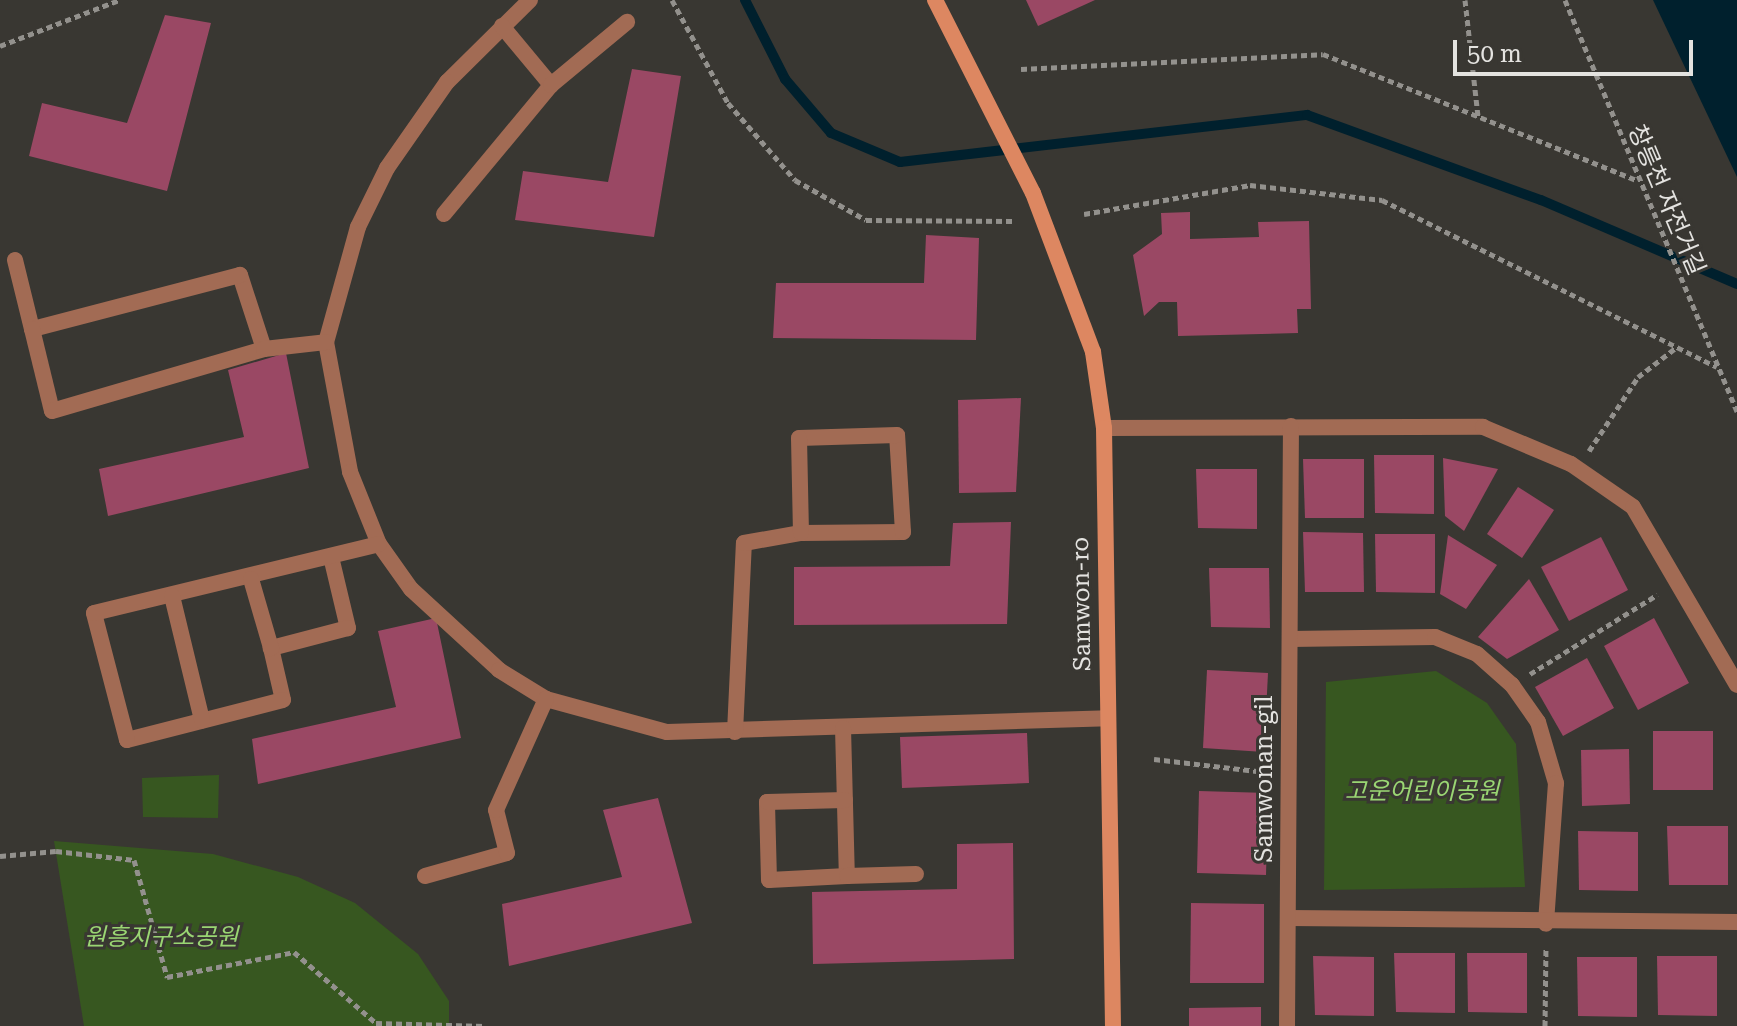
<!DOCTYPE html>
<meta charset="utf-8">
<style>
body{margin:0}
#map{position:relative;width:1737px;height:1026px;overflow:hidden;background:#393732;font-family:"Roboto Serif","Noto Sans KR",serif}
div>[style]{position:absolute}
[style*='--x']{left:calc(var(--x)*1px);top:calc(var(--y)*1px);width:calc(var(--w)*1px);rotate:calc(var(--a)*1deg)}
.green>*{inset:0;background:#375720}
.water>*{inset:0;background:#00202d}
.stream>*{height:10px;margin:-5px;padding:0 5px;transform-origin:5px;border-radius:5px;background:#00202d}
.building>*{inset:0;background:#9a4864}
.path>*{height:5px;margin-top:-2.5px;transform-origin:0;background:repeating-linear-gradient(90deg,#93918d 0 6px,transparent 0 10px)}
.service>*{height:16px;margin:-8px;padding:0 8px;transform-origin:8px;border-radius:8px;background:#a26b54}
.minor>*{height:16px;margin:-8px;padding:0 8px;transform-origin:8px;border-radius:8px;background:#a26b54}
.secondary>*{height:16px;margin:-8px;padding:0 8px;transform-origin:8px;border-radius:8px;background:#dd8761}
span{translate:-50% -50%;white-space:nowrap;text-align:center;line-height:1.15;-webkit-text-stroke:6px #393732;paint-order:stroke}
.street-label{font-size:24px;color:#e4e3e0}
.park-label{font-size:24px;color:#9ad673;font-style:italic}
.scale{position:absolute;left:1453px;top:40px;width:240px;height:36px;box-sizing:border-box;border:4px solid #e4e3e0;border-top:0;padding-left:10px;font-size:24px;line-height:28px;white-space:nowrap;color:#e4e3e0;-webkit-text-stroke:6px #393732;paint-order:stroke}
</style>
<div id="map">
<div class="green">
<div style="clip-path:polygon(1436px 671px,1487px 703px,1516px 744px,1525px 887px,1324px 890px,1326px 682px)"></div>
<div style="clip-path:polygon(219px 775px,218px 818px,143px 817px,142px 778px)"></div>
<div style="clip-path:polygon(54px 841px,213px 854px,298px 877px,355px 903px,418px 954px,449px 1001px,449px 1026px,84px 1026px)"></div>
</div>
<div class="water">
<div style="clip-path:polygon(1653px 0,1737px 0,1737px 177px)"></div>
</div>
<div class="stream">
<div style="--x:745;--y:0;--w:89;--a:63.1"></div>
<div style="--x:785;--y:79;--w:71;--a:49.6"></div>
<div style="--x:831;--y:133;--w:75;--a:22.8"></div>
<div style="--x:900;--y:162;--w:410;--a:-6.6"></div>
<div style="--x:1307;--y:115;--w:249;--a:20"></div>
<div style="--x:1541;--y:200;--w:213;--a:23.2"></div>
</div>
<div class="building">
<div style="clip-path:polygon(1026px 0,1095px 0,1038px 26px)"></div>
<div style="clip-path:polygon(165px 15px,211px 23px,167px 191px,29px 156px,42px 103px,127px 123px)"></div>
<div style="clip-path:polygon(632px 69px,681px 76px,654px 237px,515px 220px,523px 171px,608px 182px)"></div>
<div style="clip-path:polygon(1190px 212px,1190px 239px,1259px 237px,1258px 222px,1309px 221px,1311px 309px,1297px 309px,1298px 333px,1178px 336px,1177px 302px,1159px 302px,1144px 316px,1133px 255px,1162px 234px,1161px 213px)"></div>
<div style="clip-path:polygon(926px 235px,979px 238px,976px 340px,773px 338px,776px 283px,924px 283px)"></div>
<div style="clip-path:polygon(286px 353px,309px 468px,108px 516px,99px 469px,244px 437px,228px 370px)"></div>
<div style="clip-path:polygon(1021px 398px,1016px 492px,959px 493px,958px 400px)"></div>
<div style="clip-path:polygon(1374px 455px,1434px 455px,1434px 514px,1375px 513px)"></div>
<div style="clip-path:polygon(1443px 458px,1498px 469px,1464px 531px,1445px 516px)"></div>
<div style="clip-path:polygon(1303px 459px,1364px 459px,1364px 518px,1305px 518px)"></div>
<div style="clip-path:polygon(1196px 469px,1257px 469px,1257px 529px,1198px 528px)"></div>
<div style="clip-path:polygon(1518px 487px,1554px 510px,1522px 558px,1487px 534px)"></div>
<div style="clip-path:polygon(1011px 522px,1007px 624px,794px 625px,794px 567px,950px 566px,953px 523px)"></div>
<div style="clip-path:polygon(1303px 532px,1363px 533px,1364px 592px,1305px 592px)"></div>
<div style="clip-path:polygon(1375px 534px,1435px 534px,1435px 593px,1376px 592px)"></div>
<div style="clip-path:polygon(1448px 535px,1497px 565px,1466px 609px,1440px 594px)"></div>
<div style="clip-path:polygon(1601px 537px,1628px 590px,1569px 621px,1541px 567px)"></div>
<div style="clip-path:polygon(1209px 568px,1269px 568px,1270px 628px,1211px 627px)"></div>
<div style="clip-path:polygon(1529px 579px,1559px 630px,1507px 659px,1478px 637px)"></div>
<div style="clip-path:polygon(436px 618px,461px 738px,258px 784px,252px 739px,396px 707px,378px 631px)"></div>
<div style="clip-path:polygon(1654px 618px,1689px 683px,1638px 710px,1604px 646px)"></div>
<div style="clip-path:polygon(1587px 658px,1614px 708px,1563px 736px,1535px 687px)"></div>
<div style="clip-path:polygon(1207px 670px,1268px 673px,1264px 752px,1203px 748px)"></div>
<div style="clip-path:polygon(1653px 731px,1713px 731px,1713px 790px,1653px 790px)"></div>
<div style="clip-path:polygon(1027px 733px,1029px 783px,902px 788px,900px 737px)"></div>
<div style="clip-path:polygon(1629px 749px,1630px 804px,1582px 806px,1581px 750px)"></div>
<div style="clip-path:polygon(1199px 791px,1268px 793px,1266px 875px,1197px 873px)"></div>
<div style="clip-path:polygon(658px 798px,692px 923px,509px 966px,502px 904px,622px 877px,603px 810px)"></div>
<div style="clip-path:polygon(1667px 826px,1728px 826px,1728px 885px,1669px 885px)"></div>
<div style="clip-path:polygon(1578px 831px,1638px 832px,1638px 891px,1579px 890px)"></div>
<div style="clip-path:polygon(1013px 843px,1014px 959px,813px 964px,812px 892px,957px 889px,957px 844px)"></div>
<div style="clip-path:polygon(1191px 903px,1264px 904px,1264px 983px,1190px 983px)"></div>
<div style="clip-path:polygon(1394px 953px,1455px 953px,1455px 1013px,1396px 1012px)"></div>
<div style="clip-path:polygon(1467px 953px,1527px 953px,1527px 1013px,1468px 1012px)"></div>
<div style="clip-path:polygon(1313px 956px,1374px 957px,1374px 1016px,1315px 1015px)"></div>
<div style="clip-path:polygon(1657px 956px,1717px 956px,1717px 1016px,1658px 1015px)"></div>
<div style="clip-path:polygon(1577px 957px,1637px 957px,1637px 1017px,1578px 1016px)"></div>
<div style="clip-path:polygon(1261px 1007px,1261px 1026px,1189px 1026px,1189px 1008px)"></div>
</div>
<div class="path">
<div style="--x:672;--y:0;--w:117;--a:61.5"></div>
<div style="--x:728;--y:103;--w:102;--a:49"></div>
<div style="--x:795;--y:180;--w:81;--a:29.4"></div>
<div style="--x:866;--y:220;--w:146;--a:0.4"></div>
<div style="--x:1465;--y:0;--w:117;--a:83.6"></div>
<div style="--x:1565;--y:0;--w:446;--a:67.3"></div>
<div style="--x:0;--y:46;--w:128;--a:-21.1"></div>
<div style="--x:1021;--y:69;--w:302;--a:-2.8"></div>
<div style="--x:1323;--y:54;--w:338;--a:21.9"></div>
<div style="--x:1084;--y:214;--w:169;--a:-9.9"></div>
<div style="--x:1250;--y:185;--w:133;--a:6.5"></div>
<div style="--x:1382;--y:200;--w:374;--a:26.5"></div>
<div style="--x:1589;--y:451;--w:89;--a:-56.5"></div>
<div style="--x:1638;--y:377;--w:49;--a:-37.6"></div>
<div style="--x:1530;--y:674;--w:150;--a:-31.9"></div>
<div style="--x:1154;--y:759;--w:112;--a:6.7"></div>
<div style="--x:0;--y:856;--w:56;--a:-5.1"></div>
<div style="--x:56;--y:851;--w:79;--a:6.6"></div>
<div style="--x:134;--y:860;--w:122;--a:74.2"></div>
<div style="--x:167;--y:977;--w:129;--a:-11.1"></div>
<div style="--x:294;--y:952;--w:108;--a:40.9"></div>
<div style="--x:376;--y:1023;--w:109;--a:1.6"></div>
<div style="--x:1545;--y:1026;--w:79;--a:-89.3"></div>
</div>
<div class="service">
<div style="--x:530;--y:0;--w:117;--a:135.3"></div>
<div style="--x:447;--y:82;--w:105;--a:124.9"></div>
<div style="--x:387;--y:168;--w:66;--a:116.2"></div>
<div style="--x:358;--y:227;--w:119;--a:105.5"></div>
<div style="--x:326;--y:342;--w:132;--a:79.5"></div>
<div style="--x:350;--y:472;--w:78;--a:68.1"></div>
<div style="--x:379;--y:544;--w:55;--a:54.6"></div>
<div style="--x:411;--y:589;--w:120;--a:42.6"></div>
<div style="--x:499;--y:670;--w:55;--a:31.7"></div>
<div style="--x:546;--y:699;--w:125;--a:15.3"></div>
<div style="--x:667;--y:732;--w:441;--a:-1.8"></div>
<div style="--x:502;--y:26;--w:77;--a:50.3"></div>
<div style="--x:444;--y:214;--w:168;--a:-50.3"></div>
<div style="--x:551;--y:85;--w:99;--a:-39.7"></div>
<div style="--x:15;--y:260;--w:71;--a:76.2"></div>
<div style="--x:264;--y:349;--w:78;--a:-108"></div>
<div style="--x:240;--y:275;--w:215;--a:165.4"></div>
<div style="--x:32;--y:329;--w:84;--a:76.3"></div>
<div style="--x:52;--y:411;--w:221;--a:-16.3"></div>
<div style="--x:264;--y:349;--w:62;--a:-6.4"></div>
<div style="--x:332;--y:561;--w:69;--a:76.6"></div>
<div style="--x:348;--y:628;--w:80;--a:165.4"></div>
<div style="--x:271;--y:648;--w:53;--a:77"></div>
<div style="--x:283;--y:700;--w:161;--a:165.6"></div>
<div style="--x:127;--y:740;--w:131;--a:-104.6"></div>
<div style="--x:94;--y:613;--w:293;--a:-13.6"></div>
<div style="--x:251;--y:579;--w:72;--a:73.8"></div>
<div style="--x:172;--y:596;--w:128;--a:76.4"></div>
<div style="--x:843;--y:728;--w:148;--a:88.5"></div>
<div style="--x:847;--y:876;--w:78;--a:177.1"></div>
<div style="--x:769;--y:880;--w:78;--a:-91.5"></div>
<div style="--x:767;--y:802;--w:78;--a:-1.5"></div>
<div style="--x:735;--y:732;--w:189;--a:-87.3"></div>
<div style="--x:744;--y:543;--w:58;--a:-10"></div>
<div style="--x:801;--y:533;--w:102;--a:-0.6"></div>
<div style="--x:903;--y:532;--w:97;--a:-93.5"></div>
<div style="--x:897;--y:435;--w:98;--a:178.2"></div>
<div style="--x:799;--y:438;--w:95;--a:88.8"></div>
<div style="--x:425;--y:876;--w:85;--a:-15.7"></div>
<div style="--x:507;--y:853;--w:44;--a:-104.3"></div>
<div style="--x:496;--y:810;--w:122;--a:-65.8"></div>
<div style="--x:847;--y:876;--w:69;--a:-1.7"></div>
</div>
<div class="minor">
<div style="--x:1104;--y:428;--w:379;--a:-0.2"></div>
<div style="--x:1483;--y:427;--w:95;--a:22.8"></div>
<div style="--x:1571;--y:464;--w:75;--a:34.7"></div>
<div style="--x:1633;--y:507;--w:206;--a:59.7"></div>
<div style="--x:1290;--y:639;--w:145;--a:-0.8"></div>
<div style="--x:1435;--y:637;--w:45;--a:22"></div>
<div style="--x:1477;--y:654;--w:47;--a:41.5"></div>
<div style="--x:1512;--y:685;--w:45;--a:54.9"></div>
<div style="--x:1538;--y:722;--w:64;--a:73.6"></div>
<div style="--x:1556;--y:783;--w:141;--a:94.1"></div>
<div style="--x:1288;--y:918;--w:449;--a:0.5"></div>
<div style="--x:1287;--y:1026;--w:600;--a:-89.62"></div>
</div>
<div class="secondary">
<div style="--x:935;--y:0;--w:216;--a:63.1"></div>
<div style="--x:1033;--y:193;--w:170;--a:69.3"></div>
<div style="--x:1093;--y:352;--w:77;--a:81.8"></div>
<div style="--x:1104;--y:428;--w:598;--a:89.14"></div>
</div>
<div class="street-label">
<span style="left:1666px;top:200px;rotate:67deg">창릉천 자전거길</span>
<span style="left:1082px;top:604px;rotate:-91deg">Samwon-ro</span>
<span style="left:1265px;top:779px;rotate:-90deg">Samwonan-gil</span>
</div>
<div class="park-label">
<span style="left:1422px;top:792px">고운어린이공원</span>
<span style="left:161px;top:938px">원흥지구소공원</span>
</div>
<div class="scale">50 m</div>
</div>
